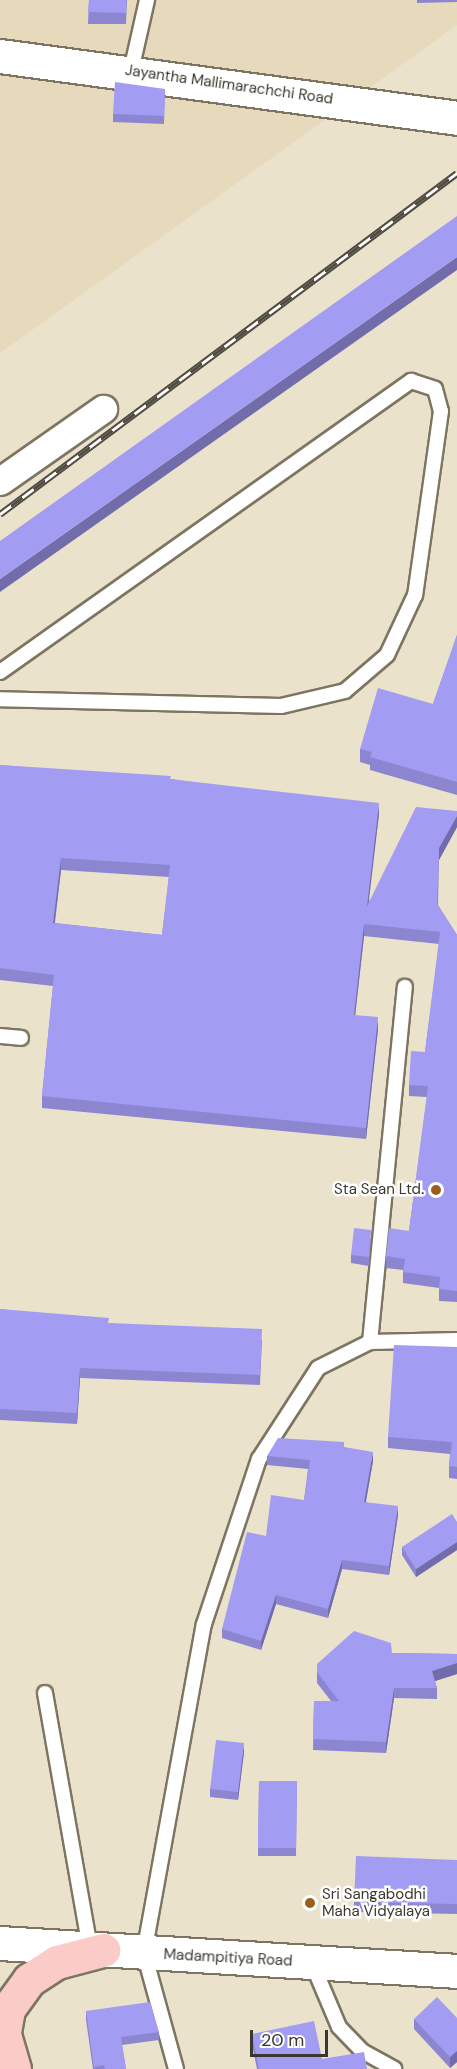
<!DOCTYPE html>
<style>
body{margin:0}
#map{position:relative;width:457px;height:2069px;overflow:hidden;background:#ebe2cc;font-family:"DM Sans",sans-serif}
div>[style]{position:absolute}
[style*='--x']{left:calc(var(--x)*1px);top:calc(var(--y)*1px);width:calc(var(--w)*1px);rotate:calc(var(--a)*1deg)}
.built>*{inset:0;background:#e6d9bc}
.roads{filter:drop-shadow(2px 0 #7d7561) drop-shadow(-2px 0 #7d7561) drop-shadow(0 2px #7d7561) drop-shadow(0 -2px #7d7561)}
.lane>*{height:14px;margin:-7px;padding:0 7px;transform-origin:7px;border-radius:7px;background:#fff}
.street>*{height:27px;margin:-13.5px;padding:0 13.5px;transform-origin:13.5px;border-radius:13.5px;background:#fff}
.secondary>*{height:33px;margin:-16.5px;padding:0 16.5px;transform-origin:16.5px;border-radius:16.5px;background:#fff}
.primary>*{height:33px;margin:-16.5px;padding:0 16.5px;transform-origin:16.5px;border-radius:16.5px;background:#fbcbc8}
.rail>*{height:7px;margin-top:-3.5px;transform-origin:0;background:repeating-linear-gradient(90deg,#fff 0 14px,#504c42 0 28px);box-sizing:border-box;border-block:2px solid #504c42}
.wall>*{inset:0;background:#8c86d1}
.shaded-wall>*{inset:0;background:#726daa}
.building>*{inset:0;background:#a39cf3}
.dots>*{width:16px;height:16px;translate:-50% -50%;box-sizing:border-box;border:3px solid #fff;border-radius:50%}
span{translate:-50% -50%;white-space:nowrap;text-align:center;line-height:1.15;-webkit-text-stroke:5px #fff;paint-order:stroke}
.street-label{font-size:15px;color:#3a372e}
.poi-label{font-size:15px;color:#3a372e}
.right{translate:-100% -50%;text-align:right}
.left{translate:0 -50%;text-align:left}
.scale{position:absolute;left:250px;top:2030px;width:78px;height:27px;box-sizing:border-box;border:3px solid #3a372e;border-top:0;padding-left:8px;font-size:18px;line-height:21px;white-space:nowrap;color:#3a372e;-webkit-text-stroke:4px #fff;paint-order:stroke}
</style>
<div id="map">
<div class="built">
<div style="clip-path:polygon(0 0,457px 0,457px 25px,0 353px)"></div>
</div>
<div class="roads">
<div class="lane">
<div style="--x:131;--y:71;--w:73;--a:-77.3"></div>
<div style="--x:0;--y:672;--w:504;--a:-35.3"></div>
<div style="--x:411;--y:381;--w:25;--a:18"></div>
<div style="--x:435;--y:389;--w:23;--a:75"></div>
<div style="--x:441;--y:411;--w:186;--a:98"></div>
<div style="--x:415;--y:595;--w:66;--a:115"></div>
<div style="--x:387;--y:655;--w:55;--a:139.4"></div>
<div style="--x:345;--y:691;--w:66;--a:166.8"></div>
<div style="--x:281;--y:706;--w:281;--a:-178.6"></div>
<div style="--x:0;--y:1036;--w:21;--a:5"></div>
<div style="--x:370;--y:1342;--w:357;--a:-84.4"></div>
<div style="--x:45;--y:1693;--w:259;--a:80"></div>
<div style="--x:312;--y:1963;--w:69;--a:67.1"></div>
<div style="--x:339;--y:2027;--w:33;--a:46"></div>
<div style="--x:362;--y:2051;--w:37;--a:29"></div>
<div style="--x:176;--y:2069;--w:120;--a:-105.4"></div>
<div style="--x:144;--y:1953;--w:334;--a:-79.7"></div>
<div style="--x:204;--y:1624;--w:174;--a:-71.6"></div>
<div style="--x:259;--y:1459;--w:108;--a:-57"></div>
<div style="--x:318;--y:1368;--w:58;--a:-26.6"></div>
<div style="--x:370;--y:1342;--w:87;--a:-1.3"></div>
</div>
<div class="street">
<div style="--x:0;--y:481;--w:126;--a:-35"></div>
</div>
<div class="secondary">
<div style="--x:0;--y:56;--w:461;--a:7.7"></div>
<div style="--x:0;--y:1943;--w:458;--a:3.5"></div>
</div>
<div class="primary">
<div style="--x:0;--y:2021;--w:50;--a:73.7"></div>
<div style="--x:4;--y:2032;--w:23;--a:-80"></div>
<div style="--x:8;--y:2009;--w:36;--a:-54"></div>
<div style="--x:29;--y:1980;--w:33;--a:-33"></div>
<div style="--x:57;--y:1962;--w:48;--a:-14.6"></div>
</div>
</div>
<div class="rail">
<div style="--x:0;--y:514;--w:570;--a:-36.73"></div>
</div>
<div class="wall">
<div style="clip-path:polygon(89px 0,127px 0,126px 24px,88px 24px)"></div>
<div style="clip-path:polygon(417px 0,457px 0,457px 2px,417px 3px)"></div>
<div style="clip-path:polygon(165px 89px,164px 124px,113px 122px,113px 114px)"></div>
<div style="clip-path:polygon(457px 635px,457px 795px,370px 770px,370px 765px,360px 762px,360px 749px,433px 704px)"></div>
<div style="clip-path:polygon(evenodd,0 765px,171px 779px,379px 814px,368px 902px,457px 811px,457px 827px,439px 860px,438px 905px,457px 935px,457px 1302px,439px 1301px,439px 1288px,403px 1283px,403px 1270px,386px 1268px,386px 1256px,409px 1231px,427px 1097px,409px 1096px,409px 1085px,425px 1052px,439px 944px,364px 936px,355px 1015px,378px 1029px,366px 1139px,42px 1108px,42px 1096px,53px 986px,0 980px,0 765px,61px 870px,169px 877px,162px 935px,55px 923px,61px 870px)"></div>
<div style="clip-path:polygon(371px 1238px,369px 1266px,351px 1263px,351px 1255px)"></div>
<div style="clip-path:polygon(0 1309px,109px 1323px,262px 1340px,260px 1385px,80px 1378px,77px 1424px,0 1420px)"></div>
<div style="clip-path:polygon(457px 1347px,457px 1479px,449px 1478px,449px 1466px,450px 1454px,388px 1448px,388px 1437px)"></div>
<div style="clip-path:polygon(344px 1447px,373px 1461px,366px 1502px,398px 1515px,389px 1575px,342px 1569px,328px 1618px,276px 1604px,261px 1650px,222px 1638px,222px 1629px,266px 1536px,304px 1500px,308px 1469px,267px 1465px,267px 1456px)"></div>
<div style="clip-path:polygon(457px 1522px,457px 1550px,416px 1577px,402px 1555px,402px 1547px)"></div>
<div style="clip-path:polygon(392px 1653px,457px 1654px,457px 1674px,435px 1681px,437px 1688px,437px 1699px,394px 1698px,386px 1753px,313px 1750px,314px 1701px,331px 1701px,317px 1683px,317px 1664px)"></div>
<div style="clip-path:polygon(244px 1752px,238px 1800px,210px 1797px,210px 1789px)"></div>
<div style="clip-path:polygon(259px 1781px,297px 1781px,296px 1856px,258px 1856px)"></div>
<div style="clip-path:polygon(457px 1860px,457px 1914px,354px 1912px,354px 1902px)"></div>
<div style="clip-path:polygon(86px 2011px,159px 2032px,159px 2040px,122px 2045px,126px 2069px,93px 2069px,86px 2020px)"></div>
<div style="clip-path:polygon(457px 2018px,457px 2062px,450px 2068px,414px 2029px,414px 2019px)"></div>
<div style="clip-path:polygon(252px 2034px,322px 2059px,367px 2069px,257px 2069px,252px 2045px)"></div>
</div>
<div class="shaded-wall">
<div style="clip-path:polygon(457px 257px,457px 270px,0 592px,0 579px)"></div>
<div style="clip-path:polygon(379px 803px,379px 814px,367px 917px,367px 906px)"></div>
<div style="clip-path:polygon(457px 816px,457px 827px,439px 860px,439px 848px)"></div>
<div style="clip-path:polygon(61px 858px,61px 870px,53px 934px,53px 923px)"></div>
<div style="clip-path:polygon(364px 924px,364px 936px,354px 1026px,354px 1015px)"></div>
<div style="clip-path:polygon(378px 1017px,378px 1029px,366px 1139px,366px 1128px)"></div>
<div style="clip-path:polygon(80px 1368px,80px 1378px,77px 1424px,77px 1413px)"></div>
<div style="clip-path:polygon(373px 1452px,373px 1461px,364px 1511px,364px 1502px)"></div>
<div style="clip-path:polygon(398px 1506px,398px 1515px,389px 1575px,389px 1566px)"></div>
<div style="clip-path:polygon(457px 1542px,457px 1550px,416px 1577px,416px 1569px)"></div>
<div style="clip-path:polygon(342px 1560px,342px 1569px,328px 1618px,328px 1609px)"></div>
<div style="clip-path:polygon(276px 1595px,276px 1604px,261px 1650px,261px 1641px)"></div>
<div style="clip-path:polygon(457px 1663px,457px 1674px,432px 1682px,432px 1671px)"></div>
<div style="clip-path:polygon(394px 1688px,394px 1698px,386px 1753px,386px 1742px)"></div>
<div style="clip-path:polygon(244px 1743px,244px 1752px,238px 1800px,238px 1792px)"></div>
<div style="clip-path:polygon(457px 2051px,457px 2062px,450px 2068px,450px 2057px)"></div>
</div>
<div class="building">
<div style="clip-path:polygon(89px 0,126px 0,126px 13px,88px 12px)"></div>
<div style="clip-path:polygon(115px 82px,165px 89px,164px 116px,113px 114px)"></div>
<div style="clip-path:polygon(457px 216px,457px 257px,0 579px,0 541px)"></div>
<div style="clip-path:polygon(457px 635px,457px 782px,370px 757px,372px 752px,360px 749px,378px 688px,433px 704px)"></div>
<div style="clip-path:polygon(evenodd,0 765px,171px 776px,170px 779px,379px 803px,367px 906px,416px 807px,457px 811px,457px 816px,439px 848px,437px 904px,457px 935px,457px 1291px,439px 1289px,440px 1277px,403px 1272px,405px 1259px,386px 1256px,389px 1228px,409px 1231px,428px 1086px,409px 1085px,411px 1051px,425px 1052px,440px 932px,364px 924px,354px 1015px,378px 1017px,366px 1128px,42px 1096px,54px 975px,0 968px,0 765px,61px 858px,170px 865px,162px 935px,53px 923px,61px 858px)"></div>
<div style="clip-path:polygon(354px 1228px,371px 1230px,369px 1257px,351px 1255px)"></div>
<div style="clip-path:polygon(0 1309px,109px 1318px,108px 1323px,262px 1329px,260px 1375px,80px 1368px,77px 1413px,0 1409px)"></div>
<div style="clip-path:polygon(394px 1345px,457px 1347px,457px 1467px,449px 1466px,452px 1442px,388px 1437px)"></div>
<div style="clip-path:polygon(278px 1438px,344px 1442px,344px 1447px,373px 1452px,364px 1502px,398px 1506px,389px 1566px,342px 1560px,328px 1609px,276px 1595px,261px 1641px,222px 1629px,247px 1532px,266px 1536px,271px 1495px,304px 1500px,310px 1460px,267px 1456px)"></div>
<div style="clip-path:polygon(452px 1514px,457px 1522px,457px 1542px,416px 1569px,402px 1547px)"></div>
<div style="clip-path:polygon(354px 1631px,391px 1643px,392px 1653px,457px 1654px,457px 1663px,432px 1671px,437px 1688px,394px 1688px,386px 1742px,313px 1739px,314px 1701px,339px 1701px,317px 1672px,317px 1664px)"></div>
<div style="clip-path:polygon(216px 1740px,244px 1743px,238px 1792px,210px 1789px)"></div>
<div style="clip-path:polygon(259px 1781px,297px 1781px,296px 1848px,258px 1848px)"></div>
<div style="clip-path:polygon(356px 1856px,457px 1860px,457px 1904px,354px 1902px)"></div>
<div style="clip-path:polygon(437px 1997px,457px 2018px,457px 2051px,450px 2057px,414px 2019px)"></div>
<div style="clip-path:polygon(150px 2002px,159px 2032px,121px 2037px,126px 2069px,105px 2069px,104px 2065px,94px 2067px,86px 2011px)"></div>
<div style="clip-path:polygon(314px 2021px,322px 2059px,364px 2052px,367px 2069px,259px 2069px,252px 2034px)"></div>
</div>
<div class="dots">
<div style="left:436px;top:1190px;background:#98601c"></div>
<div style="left:310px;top:1903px;background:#98601c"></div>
</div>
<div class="street-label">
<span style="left:229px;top:85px;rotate:8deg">Jayantha Mallimarachchi Road</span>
<span style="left:228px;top:1958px;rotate:3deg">Madampitiya Road</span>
</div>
<div class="poi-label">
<span class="right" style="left:424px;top:1190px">Sta Sean Ltd.</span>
<span class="left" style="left:322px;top:1903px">Sri Sangabodhi<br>Maha Vidyalaya</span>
</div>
<div class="scale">20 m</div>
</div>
